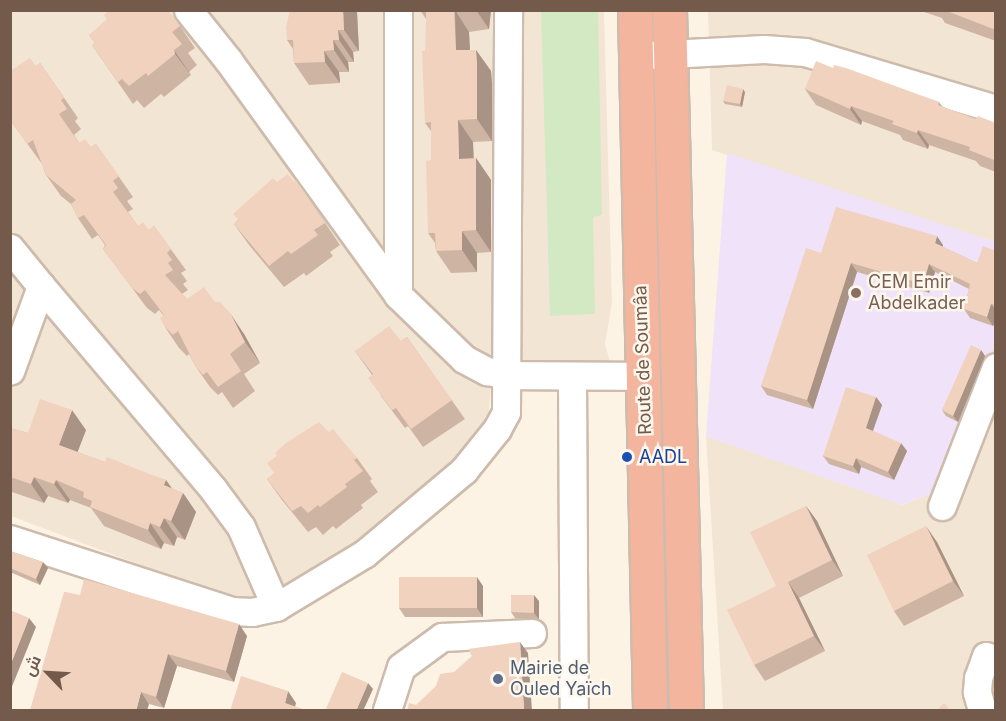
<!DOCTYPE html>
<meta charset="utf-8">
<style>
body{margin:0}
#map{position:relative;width:1006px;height:721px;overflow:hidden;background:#fcf3e5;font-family:Inter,Cairo,sans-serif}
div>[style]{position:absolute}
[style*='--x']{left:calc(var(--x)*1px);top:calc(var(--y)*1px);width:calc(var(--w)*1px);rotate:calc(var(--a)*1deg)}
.residential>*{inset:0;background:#f3e5d4}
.education>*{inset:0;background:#f0e2f8}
.green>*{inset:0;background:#d3e9c4}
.roads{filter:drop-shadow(2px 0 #cdbbac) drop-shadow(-2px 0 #cdbbac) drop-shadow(0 2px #cdbbac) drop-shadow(0 -2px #cdbbac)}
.minor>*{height:27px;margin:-13.5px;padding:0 13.5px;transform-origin:13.5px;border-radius:13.5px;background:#fff}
.highway>*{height:33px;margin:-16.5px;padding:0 16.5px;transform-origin:16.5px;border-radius:16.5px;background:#f4b59e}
.wall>*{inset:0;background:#ceb5a3}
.shaded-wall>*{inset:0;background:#a89385}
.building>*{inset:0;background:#f0d2be}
.dots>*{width:16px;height:16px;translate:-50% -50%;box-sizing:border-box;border:3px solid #fef7ec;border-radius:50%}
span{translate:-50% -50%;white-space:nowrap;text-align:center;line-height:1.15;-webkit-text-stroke:5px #fef7ec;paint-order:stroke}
.education-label{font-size:18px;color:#785e54}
.left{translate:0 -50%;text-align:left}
.street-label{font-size:18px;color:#745a4b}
.transit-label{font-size:18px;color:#164399}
.service-label{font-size:18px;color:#4e5e75}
.frame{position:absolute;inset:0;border:12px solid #745a4b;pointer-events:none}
.north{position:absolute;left:18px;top:643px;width:60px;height:60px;-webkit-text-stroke:4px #fef7ec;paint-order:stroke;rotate:295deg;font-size:16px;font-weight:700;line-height:24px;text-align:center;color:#745a4b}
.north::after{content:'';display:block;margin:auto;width:21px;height:27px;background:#745a4b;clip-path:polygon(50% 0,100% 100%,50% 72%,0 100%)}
</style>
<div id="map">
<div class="residential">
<div style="clip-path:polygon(10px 11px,604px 11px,612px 303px,605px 344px,613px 373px,549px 374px,510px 358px,485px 356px,491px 386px,488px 420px,457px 460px,349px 547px,270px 600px,233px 600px,11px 516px)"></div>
<div style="clip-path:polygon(708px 11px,995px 11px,995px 242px,712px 150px)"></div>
<div style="clip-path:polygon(995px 343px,995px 710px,723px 710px,706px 436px,903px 505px,944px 488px)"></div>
</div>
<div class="education">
<div style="clip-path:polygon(727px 153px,995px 242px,995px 343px,944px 488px,902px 505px,706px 436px)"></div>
</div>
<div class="green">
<div style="clip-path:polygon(541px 11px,598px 11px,602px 215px,593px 217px,595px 314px,550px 316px)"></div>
</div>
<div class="roads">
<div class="minor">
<div style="--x:188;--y:10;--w:64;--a:51.3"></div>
<div style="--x:228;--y:60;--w:290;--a:54.1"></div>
<div style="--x:398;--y:295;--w:92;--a:44.1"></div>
<div style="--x:464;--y:359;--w:26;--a:28"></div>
<div style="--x:487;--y:371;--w:20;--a:11"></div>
<div style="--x:507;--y:375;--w:137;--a:0.4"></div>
<div style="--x:398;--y:10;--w:285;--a:90"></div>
<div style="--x:649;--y:55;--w:115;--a:-3"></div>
<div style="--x:764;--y:49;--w:41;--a:4.2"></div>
<div style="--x:805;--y:52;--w:199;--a:16.6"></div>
<div style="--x:10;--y:248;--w:49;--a:50.8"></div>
<div style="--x:41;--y:286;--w:90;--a:110"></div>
<div style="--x:41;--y:286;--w:266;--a:49.7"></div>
<div style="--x:213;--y:489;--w:47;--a:53.6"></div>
<div style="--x:241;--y:527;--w:87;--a:66.4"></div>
<div style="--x:572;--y:376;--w:334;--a:89.7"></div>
<div style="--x:942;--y:506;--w:149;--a:-68.8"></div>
<div style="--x:10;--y:539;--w:232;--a:18"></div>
<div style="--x:231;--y:611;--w:21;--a:3"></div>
<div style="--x:252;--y:612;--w:25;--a:-12"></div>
<div style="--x:276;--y:607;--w:103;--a:-31.1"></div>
<div style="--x:364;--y:554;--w:131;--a:-40"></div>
<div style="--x:464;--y:470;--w:53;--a:-51.2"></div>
<div style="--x:497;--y:429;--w:19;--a:-62"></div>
<div style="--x:506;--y:412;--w:402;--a:-89.7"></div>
<div style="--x:387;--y:710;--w:45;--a:-72"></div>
<div style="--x:401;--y:667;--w:51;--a:-36.2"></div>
<div style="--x:442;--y:637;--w:90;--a:-2.5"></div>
<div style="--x:982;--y:710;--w:19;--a:-106"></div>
<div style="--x:977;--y:692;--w:14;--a:-86"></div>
<div style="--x:978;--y:678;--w:23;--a:-70"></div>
<div style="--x:986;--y:656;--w:11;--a:22"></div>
</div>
<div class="highway">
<div style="--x:635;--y:10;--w:700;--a:88.77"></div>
<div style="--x:669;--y:10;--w:700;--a:88.61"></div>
</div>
</div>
<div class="wall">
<div style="clip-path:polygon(420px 10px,491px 10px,489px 29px,469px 32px,470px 50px,476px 50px,491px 71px,492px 84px,492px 141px,473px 142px,474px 158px,476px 158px,491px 180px,491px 252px,477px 253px,477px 272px,451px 273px,436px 251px,435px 243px,428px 233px,431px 160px,431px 131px,425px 123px,426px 19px)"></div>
<div style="clip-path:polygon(918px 10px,996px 10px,996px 41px,945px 23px,942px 18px)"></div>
<div style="clip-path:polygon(357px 12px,359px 51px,353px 52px,354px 62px,348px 62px,349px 72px,339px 72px,340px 83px,309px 85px,294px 63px,293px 49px,287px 40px)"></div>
<div style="clip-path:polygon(180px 26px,195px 48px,188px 53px,197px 65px,189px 72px,191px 75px,164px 97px,161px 94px,144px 108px,137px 100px,133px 104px,92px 45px,95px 43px,89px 35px)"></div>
<div style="clip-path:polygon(40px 63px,78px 118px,75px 121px,81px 129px,74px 135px,79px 143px,91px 147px,96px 144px,133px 197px,127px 201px,133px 209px,128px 212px,138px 226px,149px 230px,154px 226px,186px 270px,181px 273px,187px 281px,183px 284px,188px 290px,182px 294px,187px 299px,215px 302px,244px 334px,260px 363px,244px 374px,255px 391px,233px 408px,222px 392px,218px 395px,210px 387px,196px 367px,189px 354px,187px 356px,179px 348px,165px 327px,164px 316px,159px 310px,155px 314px,147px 308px,103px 249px,105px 245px,98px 235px,92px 239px,78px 218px,71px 204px,61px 196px,46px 175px,42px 164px,10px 120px,12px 70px,36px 66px)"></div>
<div style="clip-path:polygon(833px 68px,939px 102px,943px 107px,976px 119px,996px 123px,996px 172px,980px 166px,976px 161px,929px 145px,928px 149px,903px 140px,900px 135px,862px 121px,861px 125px,816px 105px,805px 89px)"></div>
<div style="clip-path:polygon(745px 92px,742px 107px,725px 104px,723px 101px)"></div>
<div style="clip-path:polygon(277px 182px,294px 182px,311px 202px,340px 245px,330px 252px,333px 256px,306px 276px,304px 273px,284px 287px,249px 245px,234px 224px)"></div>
<div style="clip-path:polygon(943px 245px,943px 247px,977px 263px,996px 251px,996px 319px,993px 326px,970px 318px,964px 309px,969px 289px,935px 272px,929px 293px,857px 272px,813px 409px,767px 395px,761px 386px,821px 253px)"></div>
<div style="clip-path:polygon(407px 337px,465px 419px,423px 447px,408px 426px,405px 428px,381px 396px,372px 375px,355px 351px,401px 341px)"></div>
<div style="clip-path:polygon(981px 350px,985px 356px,958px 422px,946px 416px,942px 410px)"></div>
<div style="clip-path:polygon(876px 397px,882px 405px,873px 431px,907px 451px,894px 480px,861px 467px,859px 474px,829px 464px,823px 456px)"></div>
<div style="clip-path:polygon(10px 428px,28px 433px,86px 430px,77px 452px,105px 462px,166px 480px,171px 488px,183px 493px,196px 512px,185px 540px,177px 537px,174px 546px,164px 543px,161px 549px,104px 526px,91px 508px,70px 500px,68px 503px,48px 496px,44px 503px,12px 492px,10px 490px)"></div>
<div style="clip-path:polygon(329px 432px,357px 458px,372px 479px,370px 481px,378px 492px,361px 505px,363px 508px,336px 529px,333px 526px,323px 535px,316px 527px,308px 532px,282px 500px,267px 479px)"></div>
<div style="clip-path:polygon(806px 506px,817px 521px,843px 576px,799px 598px,825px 651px,765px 681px,754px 665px,776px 586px)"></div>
<div style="clip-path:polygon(937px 542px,964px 596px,904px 626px,894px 611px)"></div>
<div style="clip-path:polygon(10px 551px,43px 562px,48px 568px,40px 585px,10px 572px)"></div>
<div style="clip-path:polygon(483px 586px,483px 617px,405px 617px,399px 608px)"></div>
<div style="clip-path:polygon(64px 592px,247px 636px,234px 682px,177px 666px,164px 708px,149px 704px)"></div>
<div style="clip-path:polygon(539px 601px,539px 619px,515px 618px,511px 612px)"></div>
</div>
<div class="shaded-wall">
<div style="clip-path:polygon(343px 10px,356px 10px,357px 12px,359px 51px,344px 30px)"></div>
<div style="clip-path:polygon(455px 10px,469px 32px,471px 72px,456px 50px)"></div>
<div style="clip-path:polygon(476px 10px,491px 10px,489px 29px)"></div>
<div style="clip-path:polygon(338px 30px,353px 52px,354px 62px,339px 40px)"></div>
<div style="clip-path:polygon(333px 40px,348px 62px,349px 72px,334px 50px)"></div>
<div style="clip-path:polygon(174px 50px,189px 72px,191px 75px,175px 54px)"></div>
<div style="clip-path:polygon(476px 50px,491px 71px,492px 84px,492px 141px,477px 119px)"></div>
<div style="clip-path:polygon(324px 51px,339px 72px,340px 83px,325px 62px)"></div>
<div style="clip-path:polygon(743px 89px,745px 92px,742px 107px,740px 104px)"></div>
<div style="clip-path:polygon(851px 106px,862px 121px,861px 125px,850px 109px)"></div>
<div style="clip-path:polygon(458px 120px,473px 142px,474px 181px,459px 159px)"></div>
<div style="clip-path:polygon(918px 130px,929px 145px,928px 149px,917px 133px)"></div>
<div style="clip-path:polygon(476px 158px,491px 180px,491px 252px,476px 230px)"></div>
<div style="clip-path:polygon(462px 231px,477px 253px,477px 272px,462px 250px)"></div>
<div style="clip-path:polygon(937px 236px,943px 245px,941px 252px,935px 243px)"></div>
<div style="clip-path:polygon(851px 263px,857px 272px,813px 409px,807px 400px)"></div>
<div style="clip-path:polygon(929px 264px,935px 272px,929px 293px,923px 284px)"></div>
<div style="clip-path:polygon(991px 304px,996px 310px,996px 319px,993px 326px,987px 317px)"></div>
<div style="clip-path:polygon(230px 313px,244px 334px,260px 363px,245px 342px)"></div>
<div style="clip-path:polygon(981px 350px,985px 356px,958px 422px,953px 416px)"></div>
<div style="clip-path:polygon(876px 397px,882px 405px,871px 436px,866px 428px)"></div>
<div style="clip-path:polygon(72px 410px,86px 430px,73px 464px,59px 445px)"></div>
<div style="clip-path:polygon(901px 443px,907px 451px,894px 480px,888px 472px)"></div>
<div style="clip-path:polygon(856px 458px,861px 467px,859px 474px,853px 466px)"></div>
<div style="clip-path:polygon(34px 477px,48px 496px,44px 503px,31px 484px)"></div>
<div style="clip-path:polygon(56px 480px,70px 500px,68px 503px,54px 484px)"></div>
<div style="clip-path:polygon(166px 480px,180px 500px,164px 485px)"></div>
<div style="clip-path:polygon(183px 493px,196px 512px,185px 540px,171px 521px)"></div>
<div style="clip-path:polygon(806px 506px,817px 521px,843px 576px,832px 560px)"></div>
<div style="clip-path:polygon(164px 518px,177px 537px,174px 546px,160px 527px)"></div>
<div style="clip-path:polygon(150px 523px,164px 543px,161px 549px,148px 530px)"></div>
<div style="clip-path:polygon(926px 526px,937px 542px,964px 596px,953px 581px)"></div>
<div style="clip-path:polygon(43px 562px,48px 568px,40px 585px,36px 579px)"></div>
<div style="clip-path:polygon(477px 577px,483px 586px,483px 617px,477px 608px)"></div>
<div style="clip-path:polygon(788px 582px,799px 598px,825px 651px,814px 636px)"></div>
<div style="clip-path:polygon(534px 595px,539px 601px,539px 619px,534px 613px)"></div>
<div style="clip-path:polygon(29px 618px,36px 627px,11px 689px,10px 666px)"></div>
<div style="clip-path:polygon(239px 624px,247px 636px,234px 682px,226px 671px)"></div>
<div style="clip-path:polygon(520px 642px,528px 653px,532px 711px,524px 711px)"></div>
<div style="clip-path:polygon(168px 654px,177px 666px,164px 708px,156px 697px)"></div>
<div style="clip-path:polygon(368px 683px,373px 689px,363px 711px,356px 711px)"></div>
<div style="clip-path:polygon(288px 691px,296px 703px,294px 711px,285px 703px)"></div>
<div style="clip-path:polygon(141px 692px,149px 704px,147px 711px,136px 711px)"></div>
</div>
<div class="building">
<div style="clip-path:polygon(110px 10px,168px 10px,180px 26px,172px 32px,182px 44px,174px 50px,175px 54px,148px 76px,146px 73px,129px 86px,122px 79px,118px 82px,92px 45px,95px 43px,89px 35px,107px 19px,104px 15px)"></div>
<div style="clip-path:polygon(290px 10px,343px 10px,344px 30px,338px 30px,339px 40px,333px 40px,334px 50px,324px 51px,325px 62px,294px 63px,293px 40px,287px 40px,286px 27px)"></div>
<div style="clip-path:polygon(426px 10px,454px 10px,456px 50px,476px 50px,477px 62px,477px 119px,458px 120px,459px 159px,476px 158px,476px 230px,462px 231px,462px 250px,436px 251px,435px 233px,428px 233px,426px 161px,431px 160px,431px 122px,425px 123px,422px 51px,426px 51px)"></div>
<div style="clip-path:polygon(944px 10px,996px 10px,996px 30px)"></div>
<div style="clip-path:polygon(30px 58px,36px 66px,40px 63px,64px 98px,61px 100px,67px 109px,59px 114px,79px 143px,85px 139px,91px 147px,96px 144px,119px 176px,113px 181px,118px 188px,113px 192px,138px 226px,143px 222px,149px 230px,154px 226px,171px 249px,167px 253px,172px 260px,168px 263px,173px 270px,165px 275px,187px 299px,204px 287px,215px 302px,220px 302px,230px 313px,245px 342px,230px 354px,241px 371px,218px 387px,207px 372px,203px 375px,196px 367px,178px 331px,173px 335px,165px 327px,160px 318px,164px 315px,145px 290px,140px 294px,132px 288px,103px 249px,106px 245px,84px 215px,78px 218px,71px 204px,76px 200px,46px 175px,33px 140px,27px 144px,10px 120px,10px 68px,12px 70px)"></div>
<div style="clip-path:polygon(816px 61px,833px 68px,834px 65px,846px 68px,939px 102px,938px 105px,976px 119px,978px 116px,996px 123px,996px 157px,994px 160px,969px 150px,970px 147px,918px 130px,917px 133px,892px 124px,894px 121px,851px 106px,850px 109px,805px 89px)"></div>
<div style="clip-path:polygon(727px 85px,743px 89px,740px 104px,723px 101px)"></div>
<div style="clip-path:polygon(288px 174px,294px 182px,296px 180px,325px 223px,314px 230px,318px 235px,291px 254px,288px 251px,269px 266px,234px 224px,239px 220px,233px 214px,273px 178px,277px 182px)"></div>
<div style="clip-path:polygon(836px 207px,937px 236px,935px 243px,977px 263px,983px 246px,996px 251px,996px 305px,991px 304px,987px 317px,964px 309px,970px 284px,929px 264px,923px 284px,851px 263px,807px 400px,761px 386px,806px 248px,821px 253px)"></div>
<div style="clip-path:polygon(389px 326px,401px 341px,407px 337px,452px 400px,411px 429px,396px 408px,392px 410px,368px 378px,373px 374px,355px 351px)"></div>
<div style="clip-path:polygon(971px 345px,981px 350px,953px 416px,942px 410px)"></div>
<div style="clip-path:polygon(846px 387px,876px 397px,866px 428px,901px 443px,888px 472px,856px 458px,853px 466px,823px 456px)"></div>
<div style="clip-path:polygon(40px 399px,72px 410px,59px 445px,105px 462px,107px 457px,147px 473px,166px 480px,164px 485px,183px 493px,171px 521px,164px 518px,160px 527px,150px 523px,148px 530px,90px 507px,92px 501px,83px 497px,84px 492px,56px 480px,54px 484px,34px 477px,31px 484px,10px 477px,10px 428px,28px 433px)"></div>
<div style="clip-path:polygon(319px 422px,329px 432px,333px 429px,357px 458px,354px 460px,363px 471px,345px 484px,347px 487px,320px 507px,318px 505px,308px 513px,301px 506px,292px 511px,267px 479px,274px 473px,267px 463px,277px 456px,275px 453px,286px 443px)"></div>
<div style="clip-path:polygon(806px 506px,832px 560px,788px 582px,814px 636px,754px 665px,727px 610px,776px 586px,750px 532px)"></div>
<div style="clip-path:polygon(926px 526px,953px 581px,894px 611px,867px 555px)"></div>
<div style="clip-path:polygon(10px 551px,43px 562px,36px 579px,10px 568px)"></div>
<div style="clip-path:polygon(399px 577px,477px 577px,477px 608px,399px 608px)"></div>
<div style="clip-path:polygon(84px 579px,239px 624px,226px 671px,168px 654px,156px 697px,141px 692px,136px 711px,30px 710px,64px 592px,80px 595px)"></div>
<div style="clip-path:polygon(511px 595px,534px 595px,534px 613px,511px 612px)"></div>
<div style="clip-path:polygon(10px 610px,29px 618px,10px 666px)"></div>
<div style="clip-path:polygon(520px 642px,524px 711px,407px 711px,409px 703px,416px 705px,436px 686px,440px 674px,454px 672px,472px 656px,468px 649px)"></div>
<div style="clip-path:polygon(342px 672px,368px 683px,356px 711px,325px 711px)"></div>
<div style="clip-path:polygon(241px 676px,288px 691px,285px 703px,303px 709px,302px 711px,230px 711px)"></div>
<div style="clip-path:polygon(944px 703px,951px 711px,936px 711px)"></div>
</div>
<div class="dots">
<div style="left:856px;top:293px;background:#8d6e63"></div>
<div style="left:627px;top:457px;background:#1a4fb4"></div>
<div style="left:498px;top:679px;background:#5c6f8a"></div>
</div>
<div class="education-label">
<span class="left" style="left:868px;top:293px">CEM Emir<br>Abdelkader</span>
</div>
<div class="street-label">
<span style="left:643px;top:360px;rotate:-92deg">Route de Soumâa</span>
</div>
<div class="transit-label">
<span class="left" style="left:639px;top:457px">AADL</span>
</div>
<div class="service-label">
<span class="left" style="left:510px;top:679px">Mairie de<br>Ouled Yaïch</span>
</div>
<div class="frame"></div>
<div class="north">ش</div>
</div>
